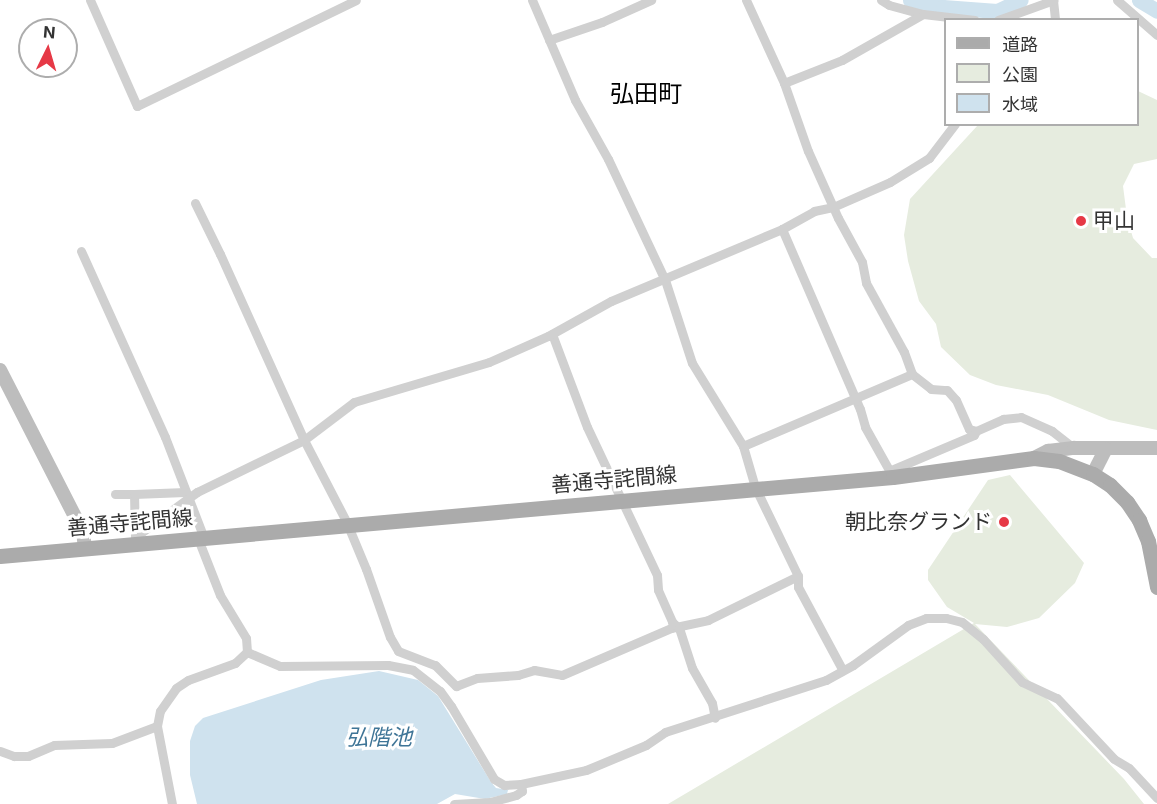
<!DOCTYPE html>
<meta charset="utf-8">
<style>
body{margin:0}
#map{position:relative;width:1157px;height:804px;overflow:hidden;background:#fff;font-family:Inter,"Noto Sans JP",sans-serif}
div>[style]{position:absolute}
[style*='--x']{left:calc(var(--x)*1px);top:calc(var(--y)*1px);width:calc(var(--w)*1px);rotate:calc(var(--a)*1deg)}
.green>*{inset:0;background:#e6ecdf}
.water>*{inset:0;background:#cfe2ee}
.river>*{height:15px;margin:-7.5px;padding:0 7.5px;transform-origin:7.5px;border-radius:7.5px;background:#cfe2ee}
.street>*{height:9px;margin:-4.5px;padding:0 4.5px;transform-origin:4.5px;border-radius:4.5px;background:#d0d0d0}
.secondary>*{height:14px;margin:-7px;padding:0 7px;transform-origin:7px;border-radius:7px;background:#bdbdbd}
.primary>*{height:15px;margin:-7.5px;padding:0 7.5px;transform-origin:7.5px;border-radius:7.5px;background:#ababab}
.dots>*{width:16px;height:16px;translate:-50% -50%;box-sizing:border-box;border:3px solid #fff;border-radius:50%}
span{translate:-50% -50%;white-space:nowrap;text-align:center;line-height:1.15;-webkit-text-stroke:6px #fff;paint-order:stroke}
.poi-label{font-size:21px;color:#333}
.left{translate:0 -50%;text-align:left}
.right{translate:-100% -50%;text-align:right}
.street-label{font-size:21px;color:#333}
.water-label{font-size:22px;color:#3f7597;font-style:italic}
.quarter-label{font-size:24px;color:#000}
.legend{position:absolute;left:944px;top:18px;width:195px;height:108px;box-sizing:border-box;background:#fff;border:2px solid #adadad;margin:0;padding:8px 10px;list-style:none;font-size:18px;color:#333}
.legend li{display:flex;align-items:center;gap:12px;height:30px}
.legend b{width:30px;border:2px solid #adadad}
.north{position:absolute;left:18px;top:18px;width:60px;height:60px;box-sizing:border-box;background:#fff;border:2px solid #adadad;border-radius:50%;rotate:5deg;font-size:16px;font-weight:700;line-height:24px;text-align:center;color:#333}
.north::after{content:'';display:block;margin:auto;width:21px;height:27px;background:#e63946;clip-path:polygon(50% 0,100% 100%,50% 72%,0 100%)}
</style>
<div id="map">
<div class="green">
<div style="clip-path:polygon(1138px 91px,1157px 100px,1157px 159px,1134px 164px,1123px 186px,1127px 217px,1133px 238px,1152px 258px,1157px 258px,1157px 430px,1109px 420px,1048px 395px,996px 385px,970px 375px,941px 347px,936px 324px,919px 301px,908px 261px,904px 235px,910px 199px,978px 125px,1138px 124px)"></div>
<div style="clip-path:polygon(1010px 475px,1084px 563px,1075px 583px,1039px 618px,1007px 627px,975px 624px,1124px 779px,1144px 804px,668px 804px,974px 623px,947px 607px,928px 580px,928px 570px,988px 480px)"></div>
</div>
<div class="water">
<div style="clip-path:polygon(379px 671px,418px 680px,438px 696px,491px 782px,496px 788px,508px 790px,507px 794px,485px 799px,455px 794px,437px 804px,197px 804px,190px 775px,190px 741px,195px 726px,203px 718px,321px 680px)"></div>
</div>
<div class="river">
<div style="--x:910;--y:0;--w:34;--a:12"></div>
<div style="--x:943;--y:7;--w:54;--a:4.2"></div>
<div style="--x:997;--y:11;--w:26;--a:-25"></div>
<div style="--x:1139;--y:0;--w:21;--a:31"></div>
</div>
<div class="street">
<div style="--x:90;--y:0;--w:116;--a:66.1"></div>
<div style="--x:137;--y:106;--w:243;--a:-25.8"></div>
<div style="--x:532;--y:0;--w:109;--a:66.7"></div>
<div style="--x:575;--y:100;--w:68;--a:60.8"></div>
<div style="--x:608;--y:159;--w:134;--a:64.8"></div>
<div style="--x:665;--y:280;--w:87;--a:72"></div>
<div style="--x:692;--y:363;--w:97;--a:58.4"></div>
<div style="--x:743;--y:446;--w:43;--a:73.7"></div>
<div style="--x:755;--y:487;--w:99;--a:64.2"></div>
<div style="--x:798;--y:576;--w:11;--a:90"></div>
<div style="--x:798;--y:587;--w:93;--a:61.8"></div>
<div style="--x:746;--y:0;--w:91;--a:65.4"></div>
<div style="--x:784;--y:83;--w:72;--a:70.6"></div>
<div style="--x:808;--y:151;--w:73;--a:65.9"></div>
<div style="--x:838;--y:218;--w:50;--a:61.4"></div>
<div style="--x:862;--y:262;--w:21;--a:79"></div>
<div style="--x:866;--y:283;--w:79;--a:61.2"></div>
<div style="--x:904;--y:352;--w:23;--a:70"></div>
<div style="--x:912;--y:374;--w:24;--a:38"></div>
<div style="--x:931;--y:389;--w:16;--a:4"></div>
<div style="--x:947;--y:390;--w:13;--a:48"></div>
<div style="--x:956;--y:400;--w:32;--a:66"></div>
<div style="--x:969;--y:429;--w:7;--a:16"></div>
<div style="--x:976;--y:431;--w:30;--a:-24"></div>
<div style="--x:1003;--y:419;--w:18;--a:-6"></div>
<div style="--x:1021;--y:417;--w:34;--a:24"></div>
<div style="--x:1052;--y:431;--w:28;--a:38"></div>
<div style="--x:881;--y:0;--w:9;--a:32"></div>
<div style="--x:889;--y:5;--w:35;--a:15"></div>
<div style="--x:1053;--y:0;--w:20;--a:84"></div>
<div style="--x:1117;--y:0;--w:53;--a:41.2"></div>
<div style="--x:998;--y:20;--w:59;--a:-19.7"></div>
<div style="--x:549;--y:40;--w:56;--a:-18.8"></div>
<div style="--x:602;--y:22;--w:54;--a:-24.2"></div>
<div style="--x:784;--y:83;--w:62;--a:-21.6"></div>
<div style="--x:842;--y:60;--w:93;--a:-29.6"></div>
<div style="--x:923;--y:14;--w:52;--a:6.6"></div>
<div style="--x:195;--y:203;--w:57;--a:63.9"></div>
<div style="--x:220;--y:254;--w:204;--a:65.7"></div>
<div style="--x:304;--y:440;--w:91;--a:62.6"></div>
<div style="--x:346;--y:521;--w:52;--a:67.4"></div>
<div style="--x:366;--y:569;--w:72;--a:70.6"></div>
<div style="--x:390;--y:637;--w:16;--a:60"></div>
<div style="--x:398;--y:651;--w:40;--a:21"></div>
<div style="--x:435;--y:665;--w:30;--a:45"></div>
<div style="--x:456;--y:686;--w:22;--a:-21"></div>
<div style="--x:477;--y:678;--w:41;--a:-4.2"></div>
<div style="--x:518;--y:675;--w:17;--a:-17"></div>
<div style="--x:534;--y:670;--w:28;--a:10"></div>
<div style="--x:562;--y:675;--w:119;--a:-23.3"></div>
<div style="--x:671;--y:628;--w:38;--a:-12"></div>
<div style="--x:708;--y:620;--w:100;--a:-26.1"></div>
<div style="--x:782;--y:229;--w:196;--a:66.6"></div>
<div style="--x:860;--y:409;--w:19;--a:74"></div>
<div style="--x:865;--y:427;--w:57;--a:60.8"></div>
<div style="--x:81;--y:251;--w:204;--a:65.7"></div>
<div style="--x:165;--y:437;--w:108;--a:68.9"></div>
<div style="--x:552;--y:334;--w:99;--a:69.4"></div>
<div style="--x:587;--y:427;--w:164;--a:64.7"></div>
<div style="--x:657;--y:575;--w:15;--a:86"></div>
<div style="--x:658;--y:590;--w:35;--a:66"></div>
<div style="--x:672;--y:622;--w:9;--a:41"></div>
<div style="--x:679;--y:628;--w:42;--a:72"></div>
<div style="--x:692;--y:668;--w:40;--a:60.3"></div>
<div style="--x:712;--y:703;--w:15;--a:79"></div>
<div style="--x:743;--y:446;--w:184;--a:-23.1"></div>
<div style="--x:889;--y:471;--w:92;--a:-23"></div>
<div style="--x:974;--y:435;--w:4;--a:-63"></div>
<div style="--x:115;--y:494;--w:19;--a:0"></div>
<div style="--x:135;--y:537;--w:43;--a:-91.3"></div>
<div style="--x:134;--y:494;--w:51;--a:-2.2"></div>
<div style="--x:137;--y:543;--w:6;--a:-108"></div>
<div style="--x:135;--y:537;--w:77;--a:-36"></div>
<div style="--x:197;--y:492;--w:119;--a:-25.9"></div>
<div style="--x:304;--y:440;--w:63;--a:-37.2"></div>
<div style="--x:354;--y:402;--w:141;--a:-16.5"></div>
<div style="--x:489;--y:362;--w:64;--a:-23.8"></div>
<div style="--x:548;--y:336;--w:72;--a:-29.1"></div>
<div style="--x:611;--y:301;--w:186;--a:-22.8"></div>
<div style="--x:782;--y:229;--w:37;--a:-29"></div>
<div style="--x:814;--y:211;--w:19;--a:-12"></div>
<div style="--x:833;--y:207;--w:62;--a:-23.7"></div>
<div style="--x:890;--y:182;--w:46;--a:-31.6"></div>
<div style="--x:929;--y:158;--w:43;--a:-52.6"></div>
<div style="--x:247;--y:652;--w:36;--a:23"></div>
<div style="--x:280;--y:666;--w:108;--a:-0.5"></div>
<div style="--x:388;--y:665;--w:25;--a:11"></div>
<div style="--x:413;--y:670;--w:34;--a:38"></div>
<div style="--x:440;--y:691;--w:19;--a:54"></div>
<div style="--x:451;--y:706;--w:85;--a:59.5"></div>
<div style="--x:494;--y:779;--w:12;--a:31"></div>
<div style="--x:504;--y:785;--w:17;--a:-3"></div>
<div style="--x:521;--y:784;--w:66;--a:-12.2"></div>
<div style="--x:586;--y:770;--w:65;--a:-22.6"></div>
<div style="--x:646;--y:745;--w:23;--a:-34"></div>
<div style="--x:665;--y:732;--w:169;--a:-17.9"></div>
<div style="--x:826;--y:680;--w:31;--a:-29"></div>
<div style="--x:853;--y:665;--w:68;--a:-36"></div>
<div style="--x:908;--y:625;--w:19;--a:-21"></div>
<div style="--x:926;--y:618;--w:20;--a:0"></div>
<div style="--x:946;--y:618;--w:16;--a:14"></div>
<div style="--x:962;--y:622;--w:27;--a:39"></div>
<div style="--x:983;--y:639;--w:58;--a:47.8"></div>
<div style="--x:1022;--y:682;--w:38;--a:25"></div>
<div style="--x:1057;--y:698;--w:83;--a:46.9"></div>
<div style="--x:1114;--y:759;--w:17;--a:31"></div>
<div style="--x:1129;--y:768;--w:41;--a:47"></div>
<div style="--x:0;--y:751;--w:15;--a:20"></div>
<div style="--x:14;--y:756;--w:14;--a:0"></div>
<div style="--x:28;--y:756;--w:28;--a:-23"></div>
<div style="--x:54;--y:745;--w:58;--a:-2"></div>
<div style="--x:112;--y:743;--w:48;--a:-20.7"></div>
<div style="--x:172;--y:804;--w:79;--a:-100.9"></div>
<div style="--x:157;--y:726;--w:15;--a:-79"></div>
<div style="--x:160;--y:711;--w:28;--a:-55"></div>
<div style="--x:176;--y:688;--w:14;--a:-34"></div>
<div style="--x:188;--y:680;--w:50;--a:-19.9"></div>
<div style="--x:235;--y:663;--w:16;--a:-43"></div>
<div style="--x:247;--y:652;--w:14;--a:-94"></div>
<div style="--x:246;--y:638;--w:50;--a:-121.2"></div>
<div style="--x:220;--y:595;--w:60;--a:-111.4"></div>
<div style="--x:454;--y:804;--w:36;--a:-3"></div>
<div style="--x:490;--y:802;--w:27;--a:-15"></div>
<div style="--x:516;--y:795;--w:7;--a:-34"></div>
<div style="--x:522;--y:791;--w:7;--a:-98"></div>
</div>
<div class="secondary">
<div style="--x:0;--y:370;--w:182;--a:62.9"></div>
<div style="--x:83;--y:532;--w:16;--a:83"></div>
<div style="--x:1034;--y:458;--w:16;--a:-27"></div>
<div style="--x:1048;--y:451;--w:26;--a:-7"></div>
<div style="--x:1074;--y:448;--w:83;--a:0"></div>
<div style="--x:1093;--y:474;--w:28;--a:-63"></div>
</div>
<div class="primary">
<div style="--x:0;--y:556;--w:896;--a:-5.06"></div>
<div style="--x:893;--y:477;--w:142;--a:-7.7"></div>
<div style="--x:1034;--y:458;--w:25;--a:7"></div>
<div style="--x:1059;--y:461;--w:36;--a:21"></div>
<div style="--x:1093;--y:474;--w:20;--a:33"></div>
<div style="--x:1110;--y:485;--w:24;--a:45"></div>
<div style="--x:1127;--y:502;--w:22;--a:56"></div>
<div style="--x:1139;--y:520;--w:23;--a:67"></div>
<div style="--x:1148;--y:541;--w:47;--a:78.9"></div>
</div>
<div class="dots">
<div style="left:1081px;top:221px;background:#e63946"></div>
<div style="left:1004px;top:522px;background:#e63946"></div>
</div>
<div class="poi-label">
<span class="left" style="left:1093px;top:221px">甲山</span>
<span class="right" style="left:992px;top:522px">朝比奈グランド</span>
</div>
<div class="street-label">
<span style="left:614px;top:480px;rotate:-5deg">善通寺詫間線</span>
<span style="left:130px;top:523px;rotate:-5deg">善通寺詫間線</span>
</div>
<div class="water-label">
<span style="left:379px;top:738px">弘階池</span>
</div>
<div class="quarter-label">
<span style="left:646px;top:94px">弘田町</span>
</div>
<ul class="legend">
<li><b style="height:8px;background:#ababab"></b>道路</li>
<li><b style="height:16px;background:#e6ecdf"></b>公園</li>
<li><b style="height:16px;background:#cfe2ee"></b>水域</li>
</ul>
<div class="north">N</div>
</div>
